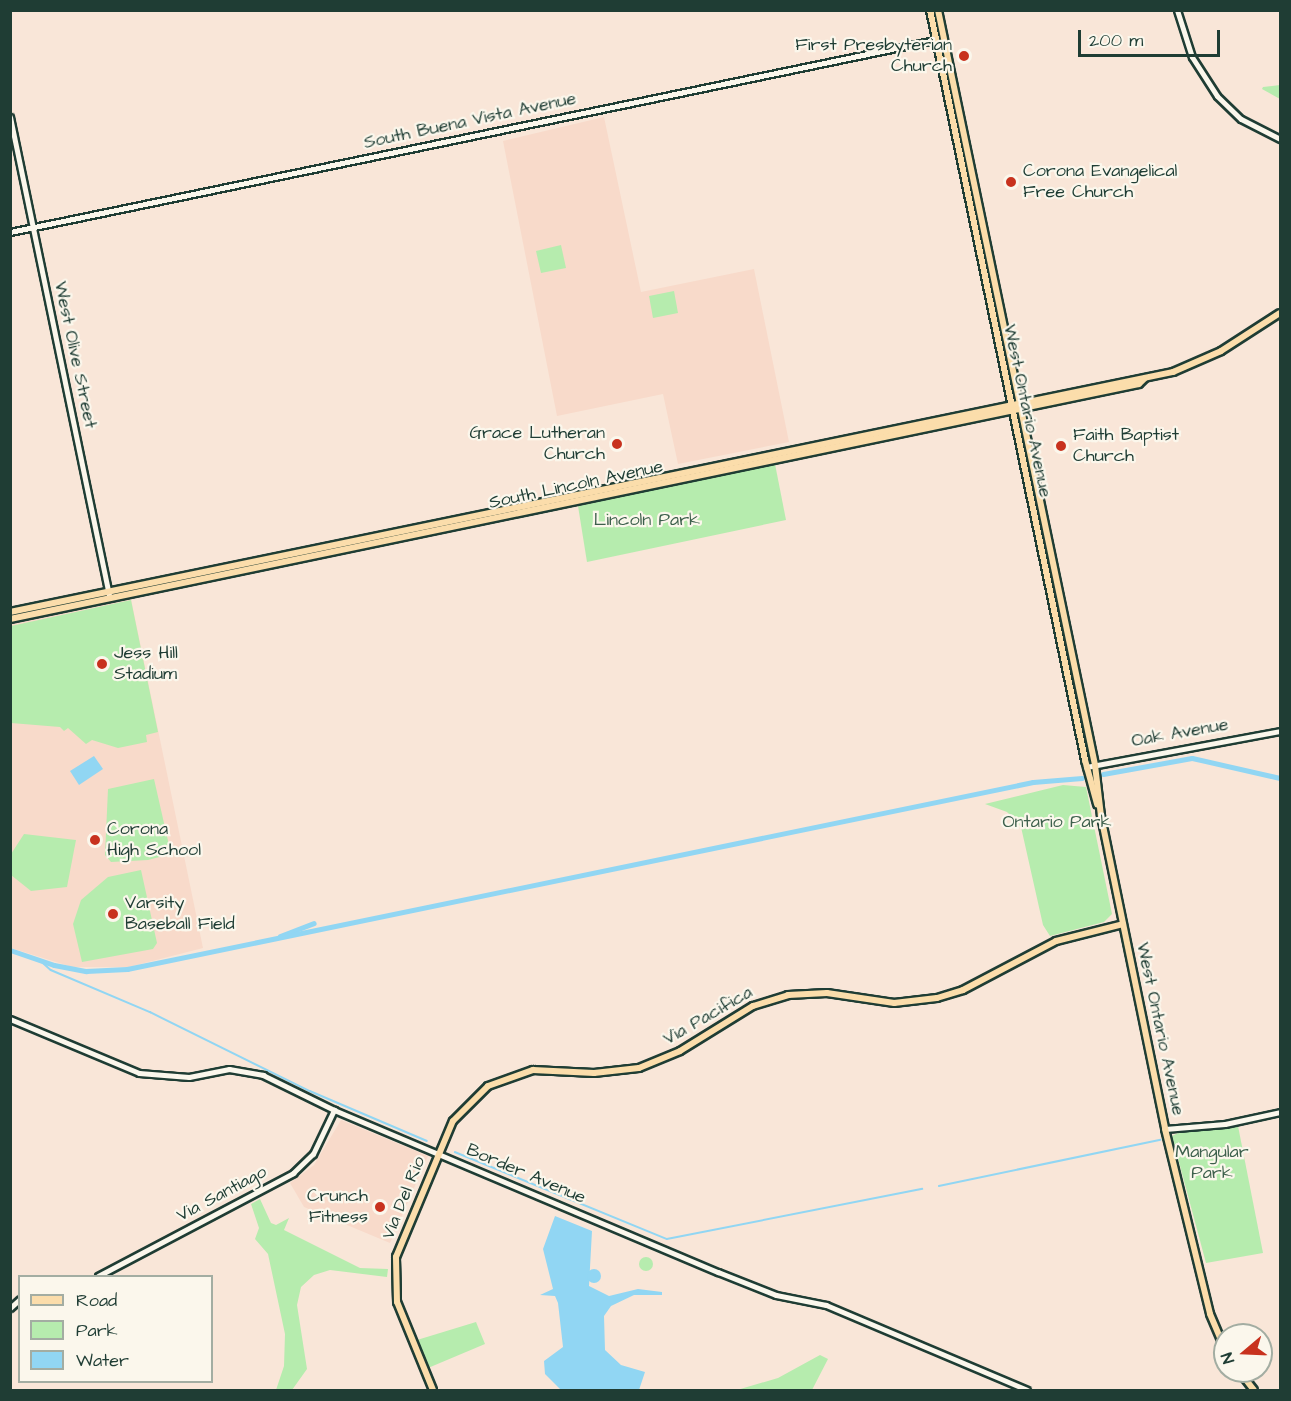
<!DOCTYPE html>
<style>
body{margin:0}
#map{position:relative;width:1291px;height:1401px;overflow:hidden;background:#f9e6d8;font-family:"Architects Daughter",sans-serif}
div>[style]{position:absolute}
[style*='--x']{left:calc(var(--x)*1px);top:calc(var(--y)*1px);width:calc(var(--w)*1px);rotate:calc(var(--a)*1deg)}
.built>*{inset:0;background:#f8daca}
.green>*{inset:0;background:#b6ecae}
.round{border-radius:50%}
.water>*{inset:0;background:#91d6f3}
.stream>*{height:1.5px;margin:-0.75px;padding:0 0.75px;transform-origin:0.75px;border-radius:0.75px;background:#91d6f3}
.canal>*{height:5px;margin:-2.5px;padding:0 2.5px;transform-origin:2.5px;border-radius:2.5px;background:#91d6f3}
.roads{filter:drop-shadow(2px 0 #1f3d34) drop-shadow(-2px 0 #1f3d34) drop-shadow(0 2px #1f3d34) drop-shadow(0 -2px #1f3d34)}
.minor>*{height:5px;margin:-2.5px;padding:0 2.5px;transform-origin:2.5px;border-radius:2.5px;background:#fbf7ec}
.major>*{height:6px;margin:-3px;padding:0 3px;transform-origin:3px;border-radius:3px;background:#fbddab}
.dots>*{width:16px;height:16px;translate:-50% -50%;box-sizing:border-box;border:3px solid #fbf7ec;border-radius:50%}
span{translate:-50% -50%;white-space:nowrap;text-align:center;line-height:1.15;-webkit-text-stroke:4.5px #fbf7ec;paint-order:stroke}
.poi-label{font-size:18px;color:#1f3d34}
.right{translate:-100% -50%;text-align:right}
.left{translate:0 -50%;text-align:left}
.street-label{font-size:18px;color:#1f3d34}
.park-label{font-size:18px;color:#3d604c}
.frame{position:absolute;inset:0;border:12px solid #1f3d34;pointer-events:none}
.legend{position:absolute;left:18px;top:1275px;width:195px;height:108px;box-sizing:border-box;background:#fbf7ec;border:2px solid #a3ada2;margin:0;padding:8px 10px;list-style:none;font-size:18px;color:#1f3d34}
.legend li{display:flex;align-items:center;gap:12px;height:30px}
.legend b{width:30px;border:2px solid #a3ada2}
.north{position:absolute;left:1213px;top:1323px;width:60px;height:60px;box-sizing:border-box;background:#fbf7ec;border:2px solid #a3ada2;border-radius:50%;rotate:251deg;font-size:16px;font-weight:700;line-height:24px;text-align:center;color:#1f3d34}
.north::after{content:'';display:block;margin:auto;width:21px;height:27px;background:#c8321e;clip-path:polygon(50% 0,100% 100%,50% 72%,0 100%)}
.scale{position:absolute;left:1078px;top:30px;width:142px;height:27px;box-sizing:border-box;border:3px solid #1f3d34;border-top:0;padding-left:8px;font-size:18px;line-height:21px;white-space:nowrap;color:#1f3d34;-webkit-text-stroke:4px #fbf7ec;paint-order:stroke}
</style>
<div id="map">
<div class="built">
<div style="clip-path:polygon(604px 117px,641px 292px,754px 269px,789px 442px,678px 464px,663px 394px,557px 416px,503px 141px)"></div>
<div style="clip-path:polygon(131px 599px,203px 948px,129px 967px,72px 967px,11px 948px,11px 624px)"></div>
<div style="clip-path:polygon(341px 1120px,428px 1156px,390px 1243px,304px 1207px,290px 1183px,314px 1165px)"></div>
</div>
<div class="green">
<div style="clip-path:polygon(1280px 85px,1280px 99px,1262px 89px,1263px 87px)"></div>
<div style="clip-path:polygon(561px 245px,566px 268px,541px 273px,536px 251px)"></div>
<div style="clip-path:polygon(674px 291px,678px 313px,653px 318px,649px 296px)"></div>
<div style="clip-path:polygon(775px 464px,786px 520px,587px 562px,578px 506px)"></div>
<div style="clip-path:polygon(131px 600px,158px 732px,146px 735px,147px 742px,118px 748px,92px 740px,86px 744px,68px 728px,64px 731px,60px 727px,11px 723px,11px 626px)"></div>
<div style="clip-path:polygon(154px 779px,171px 854px,148px 860px,111px 862px,105px 855px,108px 789px)"></div>
<div style="clip-path:polygon(1063px 785px,1086px 787px,1112px 914px,1104px 922px,1050px 936px,1043px 925px,1021px 827px,1007px 812px,985px 804px)"></div>
<div style="clip-path:polygon(24px 834px,76px 840px,67px 887px,31px 891px,11px 875px,11px 854px)"></div>
<div style="clip-path:polygon(141px 870px,157px 943px,153px 949px,82px 962px,73px 924px,81px 900px,108px 877px)"></div>
<div style="clip-path:polygon(1238px 1126px,1263px 1253px,1206px 1263px,1172px 1136px,1182px 1131px)"></div>
<div style="clip-path:polygon(260px 1199px,271px 1223px,276px 1225px,289px 1218px,284px 1230px,360px 1268px,388px 1269px,387px 1277px,330px 1270px,314px 1275px,301px 1287px,297px 1305px,307px 1369px,292px 1390px,276px 1390px,284px 1366px,285px 1334px,268px 1254px,255px 1239px,259px 1228px,251px 1204px)"></div>
<div class="round" style="left:639px;top:1257px;width:14px;height:14px"></div>
<div style="clip-path:polygon(476px 1322px,485px 1344px,428px 1368px,417px 1340px)"></div>
<div style="clip-path:polygon(820px 1355px,828px 1359px,812px 1390px,737px 1390px,778px 1378px)"></div>
</div>
<div class="water">
<div style="clip-path:polygon(94px 756px,103px 769px,79px 785px,70px 771px)"></div>
<div style="clip-path:polygon(555px 1216px,592px 1231px,589px 1286px,609px 1296px,638px 1289px,662px 1292px,662px 1295px,634px 1295px,611px 1306px,604px 1316px,605px 1350px,621px 1365px,645px 1372px,639px 1390px,561px 1390px,545px 1374px,544px 1361px,563px 1347px,558px 1303px,555px 1296px,540px 1295px,553px 1289px,543px 1249px)"></div>
<div class="round" style="left:587px;top:1269px;width:14px;height:14px"></div>
</div>
<div class="stream">
<div style="--x:41;--y:961;--w:13;--a:42"></div>
<div style="--x:51;--y:970;--w:108;--a:23"></div>
<div style="--x:150;--y:1012;--w:178;--a:26.3"></div>
<div style="--x:310;--y:1091;--w:127;--a:23.1"></div>
<div style="--x:455;--y:1152;--w:229;--a:22.3"></div>
<div style="--x:667;--y:1239;--w:260;--a:-11.1"></div>
<div style="--x:939;--y:1186;--w:226;--a:-11.8"></div>
</div>
<div class="canal">
<div style="--x:1103;--y:774;--w:90;--a:-10.2"></div>
<div style="--x:1192;--y:758;--w:90;--a:12.8"></div>
<div style="--x:280;--y:936;--w:36;--a:-21"></div>
<div style="--x:10;--y:950;--w:46;--a:18.8"></div>
<div style="--x:54;--y:965;--w:33;--a:11"></div>
<div style="--x:86;--y:971;--w:41;--a:-2.8"></div>
<div style="--x:127;--y:969;--w:925;--a:-11.66"></div>
<div style="--x:1033;--y:782;--w:49;--a:-4.7"></div>
</div>
<div class="roads">
<div class="minor">
<div style="--x:1177;--y:10;--w:49;--a:72.3"></div>
<div style="--x:1192;--y:57;--w:46;--a:57.3"></div>
<div style="--x:1217;--y:96;--w:33;--a:44"></div>
<div style="--x:1241;--y:119;--w:44;--a:27.1"></div>
<div style="--x:10;--y:117;--w:491;--a:78.3"></div>
<div style="--x:10;--y:232;--w:945;--a:-11.73"></div>
<div style="--x:1086;--y:767;--w:197;--a:-10.5"></div>
<div style="--x:10;--y:1019;--w:140;--a:22.7"></div>
<div style="--x:139;--y:1073;--w:50;--a:4.6"></div>
<div style="--x:189;--y:1077;--w:41;--a:-11.3"></div>
<div style="--x:229;--y:1069;--w:35;--a:10"></div>
<div style="--x:263;--y:1075;--w:79;--a:26.2"></div>
<div style="--x:334;--y:1110;--w:417;--a:22.9"></div>
<div style="--x:718;--y:1272;--w:62;--a:21.6"></div>
<div style="--x:776;--y:1295;--w:51;--a:11.3"></div>
<div style="--x:826;--y:1305;--w:218;--a:22.9"></div>
<div style="--x:1165;--y:1129;--w:60;--a:-4.8"></div>
<div style="--x:1225;--y:1124;--w:56;--a:-12.3"></div>
<div style="--x:98;--y:1276;--w:221;--a:-27.8"></div>
<div style="--x:293;--y:1173;--w:28;--a:-44"></div>
<div style="--x:313;--y:1154;--w:49;--a:-64.5"></div>
<div style="--x:10;--y:1308;--w:13;--a:-42"></div>
</div>
<div class="major">
<div style="--x:930;--y:10;--w:766;--a:78.32"></div>
<div style="--x:1085;--y:760;--w:46;--a:74.7"></div>
<div style="--x:938;--y:10;--w:771;--a:78.25"></div>
<div style="--x:1095;--y:765;--w:51;--a:83.3"></div>
<div style="--x:1101;--y:816;--w:319;--a:78.4"></div>
<div style="--x:1165;--y:1129;--w:190;--a:76.3"></div>
<div style="--x:1210;--y:1314;--w:39;--a:67"></div>
<div style="--x:10;--y:612;--w:1188;--a:-11.66"></div>
<div style="--x:1173;--y:372;--w:52;--a:-23.6"></div>
<div style="--x:1221;--y:351;--w:70;--a:-32.8"></div>
<div style="--x:10;--y:619;--w:1153;--a:-11.76"></div>
<div style="--x:1139;--y:384;--w:8;--a:-45"></div>
<div style="--x:1239;--y:1371;--w:24;--a:52"></div>
<div style="--x:433;--y:1390;--w:95;--a:-112.2"></div>
<div style="--x:397;--y:1302;--w:45;--a:-91.3"></div>
<div style="--x:396;--y:1257;--w:147;--a:-67.3"></div>
<div style="--x:453;--y:1121;--w:49;--a:-45"></div>
<div style="--x:488;--y:1086;--w:48;--a:-19.6"></div>
<div style="--x:533;--y:1070;--w:61;--a:2.8"></div>
<div style="--x:594;--y:1073;--w:45;--a:-6.3"></div>
<div style="--x:639;--y:1068;--w:44;--a:-22.5"></div>
<div style="--x:680;--y:1051;--w:86;--a:-31.7"></div>
<div style="--x:753;--y:1006;--w:37;--a:-17"></div>
<div style="--x:788;--y:995;--w:39;--a:-3"></div>
<div style="--x:827;--y:993;--w:68;--a:8.5"></div>
<div style="--x:894;--y:1003;--w:43;--a:-6.6"></div>
<div style="--x:937;--y:998;--w:27;--a:-17"></div>
<div style="--x:963;--y:990;--w:105;--a:-27.8"></div>
<div style="--x:1056;--y:941;--w:69;--a:-14.2"></div>
</div>
</div>
<div class="dots">
<div style="left:964px;top:56px;background:#c8321e"></div>
<div style="left:1011px;top:182px;background:#c8321e"></div>
<div style="left:617px;top:444px;background:#c8321e"></div>
<div style="left:1061px;top:446px;background:#c8321e"></div>
<div style="left:102px;top:664px;background:#c8321e"></div>
<div style="left:95px;top:840px;background:#c8321e"></div>
<div style="left:113px;top:914px;background:#c8321e"></div>
<div style="left:380px;top:1207px;background:#c8321e"></div>
</div>
<div class="poi-label">
<span class="right" style="left:952px;top:56px">First Presbyterian<br>Church</span>
<span class="left" style="left:1023px;top:182px">Corona Evangelical<br>Free Church</span>
<span class="right" style="left:605px;top:444px">Grace Lutheran<br>Church</span>
<span class="left" style="left:1073px;top:446px">Faith Baptist<br>Church</span>
<span class="left" style="left:114px;top:664px">Jess Hill<br>Stadium</span>
<span class="left" style="left:107px;top:840px">Corona<br>High School</span>
<span class="left" style="left:125px;top:914px">Varsity<br>Baseball Field</span>
<span class="right" style="left:368px;top:1207px">Crunch<br>Fitness</span>
</div>
<div class="street-label">
<span style="left:470px;top:121px;rotate:-12deg">South Buena Vista Avenue</span>
<span style="left:75px;top:355px;rotate:78deg">West Olive Street</span>
<span style="left:1027px;top:411px;rotate:78deg">West Ontario Avenue</span>
<span style="left:576px;top:485px;rotate:-12deg">South Lincoln Avenue</span>
<span style="left:1180px;top:733px;rotate:-10deg">Oak Avenue</span>
<span style="left:708px;top:1016px;rotate:-30deg">Via Pacifica</span>
<span style="left:1160px;top:1029px;rotate:78deg">West Ontario Avenue</span>
<span style="left:526px;top:1174px;rotate:23deg">Border Avenue</span>
<span style="left:222px;top:1194px;rotate:-28deg">Via Santiago</span>
<span style="left:404px;top:1198px;rotate:-68deg">Via Del Rio</span>
</div>
<div class="park-label">
<span style="left:647px;top:520px">Lincoln Park</span>
<span style="left:1057px;top:822px">Ontario Park</span>
<span style="left:1212px;top:1163px">Mangular<br>Park</span>
</div>
<div class="frame"></div>
<ul class="legend">
<li><b style="height:8px;background:#fbddab"></b>Road</li>
<li><b style="height:16px;background:#b6ecae"></b>Park</li>
<li><b style="height:16px;background:#91d6f3"></b>Water</li>
</ul>
<div class="north">N</div>
<div class="scale">200 m</div>
</div>
